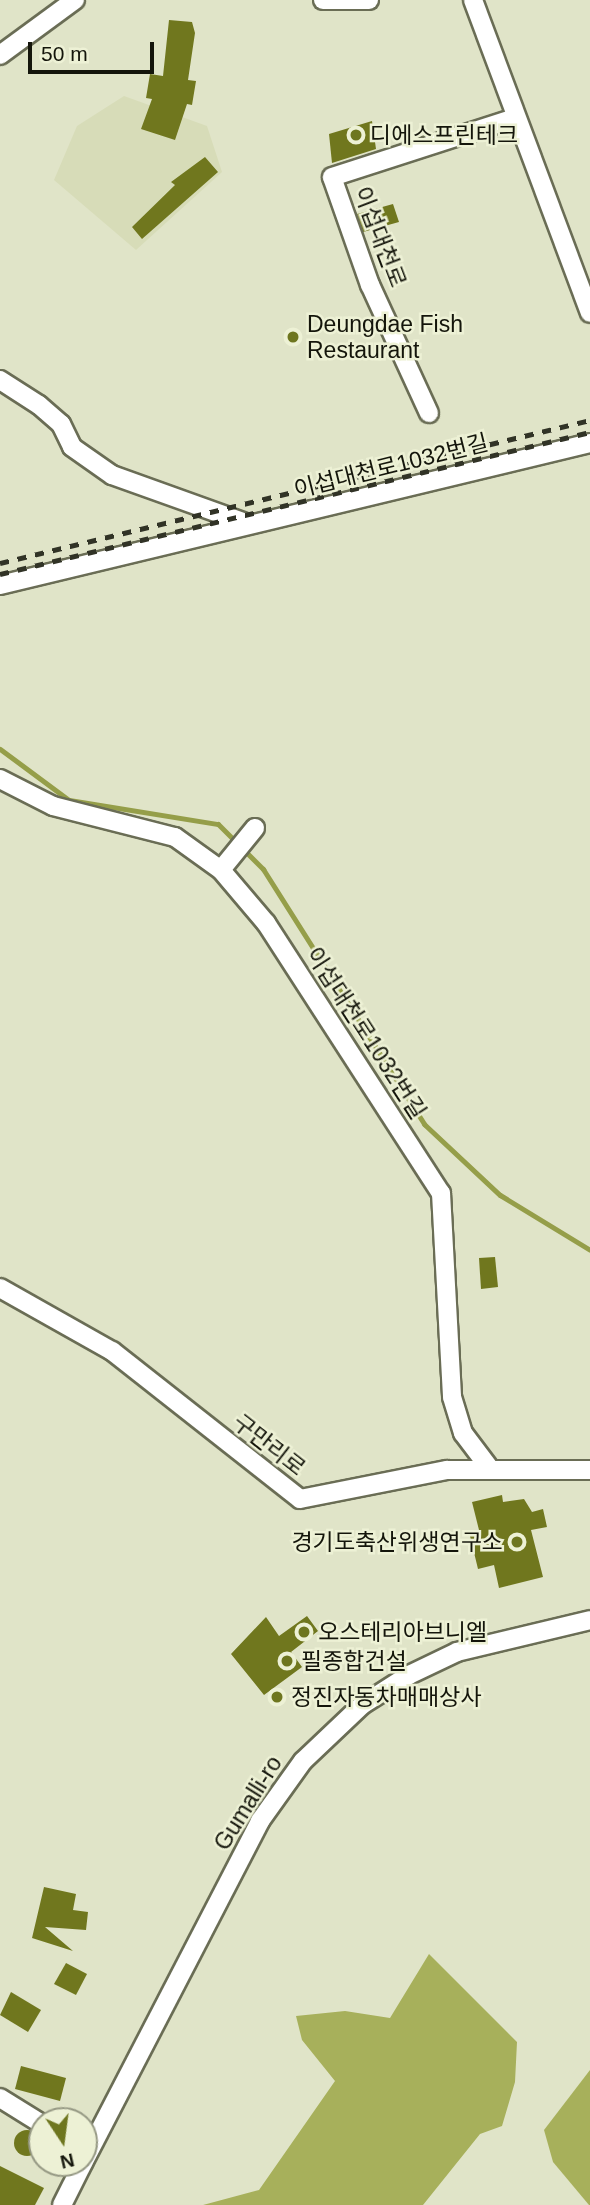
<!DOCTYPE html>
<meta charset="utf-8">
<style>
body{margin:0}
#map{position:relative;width:590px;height:2205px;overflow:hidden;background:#e0e4c8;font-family:Arial,"Noto Sans KR",sans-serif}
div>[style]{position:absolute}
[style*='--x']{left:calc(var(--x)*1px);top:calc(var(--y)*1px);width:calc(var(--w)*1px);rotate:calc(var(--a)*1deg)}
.built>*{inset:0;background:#d7dcb8}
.forest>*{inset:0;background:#a7b05b}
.stream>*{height:5px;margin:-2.5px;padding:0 2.5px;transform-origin:2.5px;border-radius:2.5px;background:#959e49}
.building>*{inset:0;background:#70771e}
.round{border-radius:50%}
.roads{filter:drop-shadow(2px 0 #6a6d55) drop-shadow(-2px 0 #6a6d55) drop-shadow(0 2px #6a6d55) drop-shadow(0 -2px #6a6d55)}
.minor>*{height:18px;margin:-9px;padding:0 9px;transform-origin:9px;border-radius:9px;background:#fff}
.rail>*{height:5px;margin-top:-2.5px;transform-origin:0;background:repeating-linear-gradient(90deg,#313326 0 9px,transparent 0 18px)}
.dots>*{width:19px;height:19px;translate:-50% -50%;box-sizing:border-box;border:4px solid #edf1d5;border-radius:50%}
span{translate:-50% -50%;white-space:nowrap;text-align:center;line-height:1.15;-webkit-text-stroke:5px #edf1d5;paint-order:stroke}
.poi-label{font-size:23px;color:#14150b}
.left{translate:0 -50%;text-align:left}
.right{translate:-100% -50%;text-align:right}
.street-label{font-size:23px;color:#14150b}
.north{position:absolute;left:28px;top:2107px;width:70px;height:70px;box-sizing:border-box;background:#edf1d5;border:2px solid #969984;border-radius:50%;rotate:167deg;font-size:19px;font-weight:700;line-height:28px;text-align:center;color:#14150b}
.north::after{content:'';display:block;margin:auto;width:24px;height:32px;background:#6e761f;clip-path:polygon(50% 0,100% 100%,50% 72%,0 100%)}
.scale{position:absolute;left:28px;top:42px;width:126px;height:32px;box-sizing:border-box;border:4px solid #14150b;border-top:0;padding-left:9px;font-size:21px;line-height:24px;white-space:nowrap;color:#14150b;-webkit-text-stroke:5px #edf1d5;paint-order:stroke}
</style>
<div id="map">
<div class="built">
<div style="clip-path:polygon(124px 96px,207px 126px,222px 172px,136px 250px,54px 180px,77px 126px)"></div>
</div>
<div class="forest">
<div style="clip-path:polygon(429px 1954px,517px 2042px,515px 2082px,502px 2126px,480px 2134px,423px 2205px,203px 2205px,259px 2190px,335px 2081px,302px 2040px,296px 2016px,345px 2011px,390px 2018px)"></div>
<div style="clip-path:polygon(590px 2070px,590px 2205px,589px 2205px,553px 2162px,544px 2130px)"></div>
</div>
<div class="stream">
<div style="--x:0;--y:749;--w:86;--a:36.5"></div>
<div style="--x:69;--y:800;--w:151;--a:9.2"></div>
<div style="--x:218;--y:824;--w:64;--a:45"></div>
<div style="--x:263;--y:869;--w:302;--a:57.7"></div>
<div style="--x:424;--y:1124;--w:104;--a:43.1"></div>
<div style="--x:500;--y:1195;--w:105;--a:31.4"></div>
</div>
<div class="building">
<div style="clip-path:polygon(169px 20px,192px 22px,195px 33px,188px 80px,196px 81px,192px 105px,187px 104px,175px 140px,141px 129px,152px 99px,146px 98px,150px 74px,163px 76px)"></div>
<div style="clip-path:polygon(372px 121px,376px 149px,332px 163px,329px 134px)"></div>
<div style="clip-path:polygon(205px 157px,218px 172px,142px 239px,132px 227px,175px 185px,171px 182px)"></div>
<div style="clip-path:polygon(393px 204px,399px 222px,363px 232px,357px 214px)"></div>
<div style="clip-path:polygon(495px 1257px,498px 1287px,481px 1289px,479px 1258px)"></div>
<div style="clip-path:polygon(502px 1495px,503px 1502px,524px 1499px,532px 1512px,543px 1509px,547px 1527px,531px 1530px,543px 1577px,499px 1588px,494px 1565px,478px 1569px,470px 1536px,480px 1534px,472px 1502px)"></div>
<div style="clip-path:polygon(307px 1616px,318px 1631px,291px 1652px,302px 1667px,264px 1695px,231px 1654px,266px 1617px,279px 1636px)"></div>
<div style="clip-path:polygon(44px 1887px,76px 1894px,73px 1910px,88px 1912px,86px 1930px,45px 1927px,73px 1951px,32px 1938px)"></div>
<div style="clip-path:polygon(66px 1963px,87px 1974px,76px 1995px,54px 1984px)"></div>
<div style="clip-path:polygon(11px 1992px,41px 2010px,28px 2032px,0 2015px)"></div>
<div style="clip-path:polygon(21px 2066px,66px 2078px,60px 2101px,15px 2089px)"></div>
<div class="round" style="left:14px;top:2130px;width:26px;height:26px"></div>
<div style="clip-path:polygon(0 2166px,44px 2188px,35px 2205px,0 2205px)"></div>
</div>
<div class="roads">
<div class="minor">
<div style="--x:323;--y:0;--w:46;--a:0"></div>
<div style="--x:473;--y:0;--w:334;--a:69.5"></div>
<div style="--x:0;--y:55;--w:93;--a:-36.3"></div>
<div style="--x:0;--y:380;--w:46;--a:32.7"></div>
<div style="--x:39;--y:405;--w:29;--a:41"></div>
<div style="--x:61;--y:424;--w:25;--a:64"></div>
<div style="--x:72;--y:447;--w:49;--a:35"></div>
<div style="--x:112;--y:475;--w:139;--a:19.7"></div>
<div style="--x:429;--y:413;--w:141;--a:-114.7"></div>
<div style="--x:370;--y:285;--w:114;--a:-109.4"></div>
<div style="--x:332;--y:177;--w:192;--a:-17.9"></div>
<div style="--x:0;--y:585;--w:607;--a:-13.53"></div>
<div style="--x:0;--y:779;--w:59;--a:27"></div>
<div style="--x:53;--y:806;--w:126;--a:14.3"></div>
<div style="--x:175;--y:837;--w:57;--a:35.7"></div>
<div style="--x:221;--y:870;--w:70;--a:49.7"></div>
<div style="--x:266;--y:923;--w:322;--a:57.1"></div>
<div style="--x:441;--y:1193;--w:204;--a:86.9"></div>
<div style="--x:452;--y:1397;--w:38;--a:73"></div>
<div style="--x:463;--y:1433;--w:41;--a:52.9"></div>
<div style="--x:224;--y:866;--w:49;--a:-50.8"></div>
<div style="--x:0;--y:1288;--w:129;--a:29.4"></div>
<div style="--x:112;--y:1351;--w:239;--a:38.2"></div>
<div style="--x:300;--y:1499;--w:150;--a:-11.2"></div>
<div style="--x:447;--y:1470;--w:143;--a:0"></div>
<div style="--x:0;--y:2098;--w:49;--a:31.8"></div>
<div style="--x:84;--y:2161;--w:383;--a:-62.6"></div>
<div style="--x:260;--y:1821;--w:74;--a:-54.4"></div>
<div style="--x:303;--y:1761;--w:81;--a:-43.5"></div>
<div style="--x:362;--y:1705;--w:56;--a:-32.6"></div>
<div style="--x:409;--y:1675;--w:53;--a:-25.6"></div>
<div style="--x:457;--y:1652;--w:137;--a:-13.5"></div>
<div style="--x:62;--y:2205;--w:47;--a:-63.4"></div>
</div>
</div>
<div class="rail">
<div style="--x:0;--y:563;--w:607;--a:-13.62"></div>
<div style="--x:0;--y:574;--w:607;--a:-13.53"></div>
</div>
<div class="dots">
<div style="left:356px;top:135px;background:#6e761f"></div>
<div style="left:293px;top:337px;background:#6e761f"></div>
<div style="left:517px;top:1542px;background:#6e761f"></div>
<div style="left:304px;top:1632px;background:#6e761f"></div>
<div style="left:287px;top:1661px;background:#6e761f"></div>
<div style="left:277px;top:1697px;background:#6e761f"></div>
</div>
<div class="poi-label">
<span class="left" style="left:370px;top:135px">디에스프린테크</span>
<span class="left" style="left:307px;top:337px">Deungdae Fish<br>Restaurant</span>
<span class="right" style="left:503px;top:1542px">경기도축산위생연구소</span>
<span class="left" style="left:318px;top:1632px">오스테리아브니엘</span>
<span class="left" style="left:301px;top:1661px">필종합건설</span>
<span class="left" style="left:291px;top:1697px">정진자동차매매상사</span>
</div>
<div class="street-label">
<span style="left:380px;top:237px;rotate:69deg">이섭대천로</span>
<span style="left:391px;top:466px;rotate:-14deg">이섭대천로1032번길</span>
<span style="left:366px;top:1033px;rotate:57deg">이섭대천로1032번길</span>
<span style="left:269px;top:1445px;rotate:38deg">구만리로</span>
<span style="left:248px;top:1803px;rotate:-58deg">Gumalli-ro</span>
</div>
<div class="north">N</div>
<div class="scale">50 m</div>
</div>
